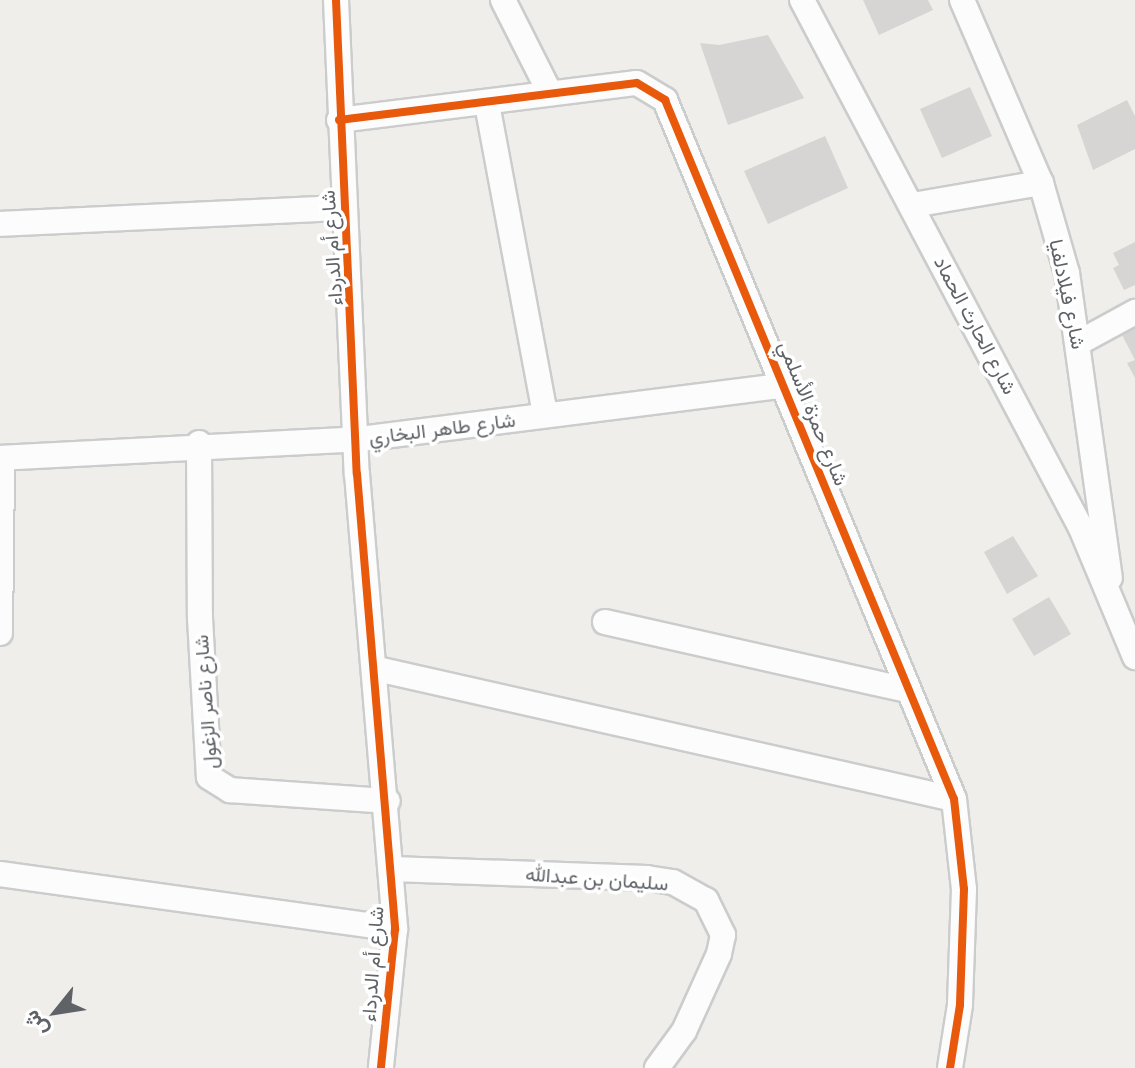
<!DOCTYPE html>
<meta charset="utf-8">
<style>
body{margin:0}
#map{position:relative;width:1135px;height:1068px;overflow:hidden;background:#efeeea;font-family:Lato,Vazirmatn,sans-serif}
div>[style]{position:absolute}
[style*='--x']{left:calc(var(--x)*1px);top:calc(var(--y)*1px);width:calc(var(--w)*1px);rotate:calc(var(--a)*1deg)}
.building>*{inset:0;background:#d6d5d3}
.roads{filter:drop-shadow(2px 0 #cbcccc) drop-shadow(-2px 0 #cbcccc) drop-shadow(0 2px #cbcccc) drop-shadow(0 -2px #cbcccc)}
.minor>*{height:24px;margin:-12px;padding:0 12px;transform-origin:12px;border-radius:12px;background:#fdfcfc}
.cycleway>*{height:8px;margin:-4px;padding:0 4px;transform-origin:4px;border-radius:4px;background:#e8590c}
span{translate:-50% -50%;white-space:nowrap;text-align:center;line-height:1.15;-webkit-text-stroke:7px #fff;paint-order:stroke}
.street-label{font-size:20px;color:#5f6368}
.north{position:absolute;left:16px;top:972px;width:80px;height:80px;-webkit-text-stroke:6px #fff;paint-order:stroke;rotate:240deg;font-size:22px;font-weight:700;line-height:32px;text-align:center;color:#5f6368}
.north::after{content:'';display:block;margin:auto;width:28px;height:36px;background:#5f6368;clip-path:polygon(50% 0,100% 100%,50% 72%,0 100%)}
</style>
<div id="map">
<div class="building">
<div style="clip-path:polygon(863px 0,928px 0,933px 10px,879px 35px)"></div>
<div style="clip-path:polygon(768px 35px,804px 98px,728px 125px,700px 43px,719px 45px)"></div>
<div style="clip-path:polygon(970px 87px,992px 136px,942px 158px,920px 109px)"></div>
<div style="clip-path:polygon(1127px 100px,1135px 116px,1135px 149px,1093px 170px,1077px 125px)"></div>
<div style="clip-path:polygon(825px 136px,848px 188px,768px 224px,744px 171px)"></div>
<div style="clip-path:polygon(1135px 242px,1135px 285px,1124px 290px,1113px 268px,1119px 265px,1113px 253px)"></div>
<div style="clip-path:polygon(1135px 328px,1135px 378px,1127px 363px,1135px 360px,1122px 335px)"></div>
<div style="clip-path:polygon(1013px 536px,1038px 576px,1007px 594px,984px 552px)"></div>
<div style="clip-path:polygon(1049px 597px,1071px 634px,1034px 656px,1012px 619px)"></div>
</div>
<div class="roads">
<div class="minor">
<div style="--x:336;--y:0;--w:474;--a:87.5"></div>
<div style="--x:357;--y:474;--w:457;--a:85.2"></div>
<div style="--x:395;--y:929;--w:140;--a:95.8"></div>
<div style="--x:503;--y:0;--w:104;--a:63.2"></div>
<div style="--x:802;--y:0;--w:597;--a:62.15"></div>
<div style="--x:1081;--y:528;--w:140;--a:67.3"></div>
<div style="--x:962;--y:0;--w:199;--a:66.7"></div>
<div style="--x:1041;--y:183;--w:94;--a:73.9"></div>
<div style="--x:1067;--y:273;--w:308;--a:82"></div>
<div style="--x:487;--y:104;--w:316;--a:79.4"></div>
<div style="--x:339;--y:120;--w:300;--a:-7.1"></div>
<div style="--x:637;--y:83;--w:33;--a:31"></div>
<div style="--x:665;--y:100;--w:756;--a:67.54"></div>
<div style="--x:954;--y:799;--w:91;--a:83.7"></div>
<div style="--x:964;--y:889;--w:116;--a:92"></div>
<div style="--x:960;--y:1005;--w:64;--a:99"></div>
<div style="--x:913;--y:205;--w:130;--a:-9.8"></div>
<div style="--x:0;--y:224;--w:344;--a:-2.7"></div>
<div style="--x:1080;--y:342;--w:63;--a:-28.6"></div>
<div style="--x:199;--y:443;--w:175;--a:89.7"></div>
<div style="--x:200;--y:618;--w:159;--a:86.8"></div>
<div style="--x:209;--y:777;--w:25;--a:32"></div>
<div style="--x:230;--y:790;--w:158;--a:4"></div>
<div style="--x:0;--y:458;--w:361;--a:-3"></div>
<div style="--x:360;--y:439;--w:430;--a:-7.2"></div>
<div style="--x:605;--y:622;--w:310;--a:12.7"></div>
<div style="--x:0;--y:633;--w:175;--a:-89.3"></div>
<div style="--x:377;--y:669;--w:591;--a:12.7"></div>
<div style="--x:392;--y:869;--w:255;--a:2"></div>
<div style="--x:647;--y:878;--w:26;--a:9"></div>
<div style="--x:673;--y:882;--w:38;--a:29"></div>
<div style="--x:706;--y:900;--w:39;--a:64"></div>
<div style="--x:723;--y:935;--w:19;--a:102"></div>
<div style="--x:719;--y:954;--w:85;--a:114.4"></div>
<div style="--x:684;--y:1031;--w:46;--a:126.1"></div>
<div style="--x:0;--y:874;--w:399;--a:7.9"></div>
</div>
</div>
<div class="cycleway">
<div style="--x:336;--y:0;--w:474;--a:87.5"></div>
<div style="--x:357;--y:474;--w:457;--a:85.2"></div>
<div style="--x:395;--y:929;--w:140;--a:95.8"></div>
<div style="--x:339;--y:120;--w:300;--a:-7.1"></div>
<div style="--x:637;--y:83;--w:33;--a:31"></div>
<div style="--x:665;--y:100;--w:756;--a:67.54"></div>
<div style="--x:954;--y:799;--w:91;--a:83.7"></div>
<div style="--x:964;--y:889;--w:116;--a:92"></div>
<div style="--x:960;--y:1005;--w:64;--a:99"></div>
</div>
<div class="street-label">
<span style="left:331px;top:248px;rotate:-94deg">شارع أم الدرداء</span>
<span style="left:1068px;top:294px;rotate:78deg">شارع فيلادلفيا</span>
<span style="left:976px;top:325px;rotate:62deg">شارع الحارث الحماد</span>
<span style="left:814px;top:413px;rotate:68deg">شارع حمزة الأسلمي</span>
<span style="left:442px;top:428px;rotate:-7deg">شارع طاهر البخاري</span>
<span style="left:205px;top:702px;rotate:-94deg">شارع ناصر الزغول</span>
<span style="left:597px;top:878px;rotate:4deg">سليمان بن عبدالله</span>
<span style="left:372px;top:964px;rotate:-86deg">شارع أم الدرداء</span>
</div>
<div class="north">ش</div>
</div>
